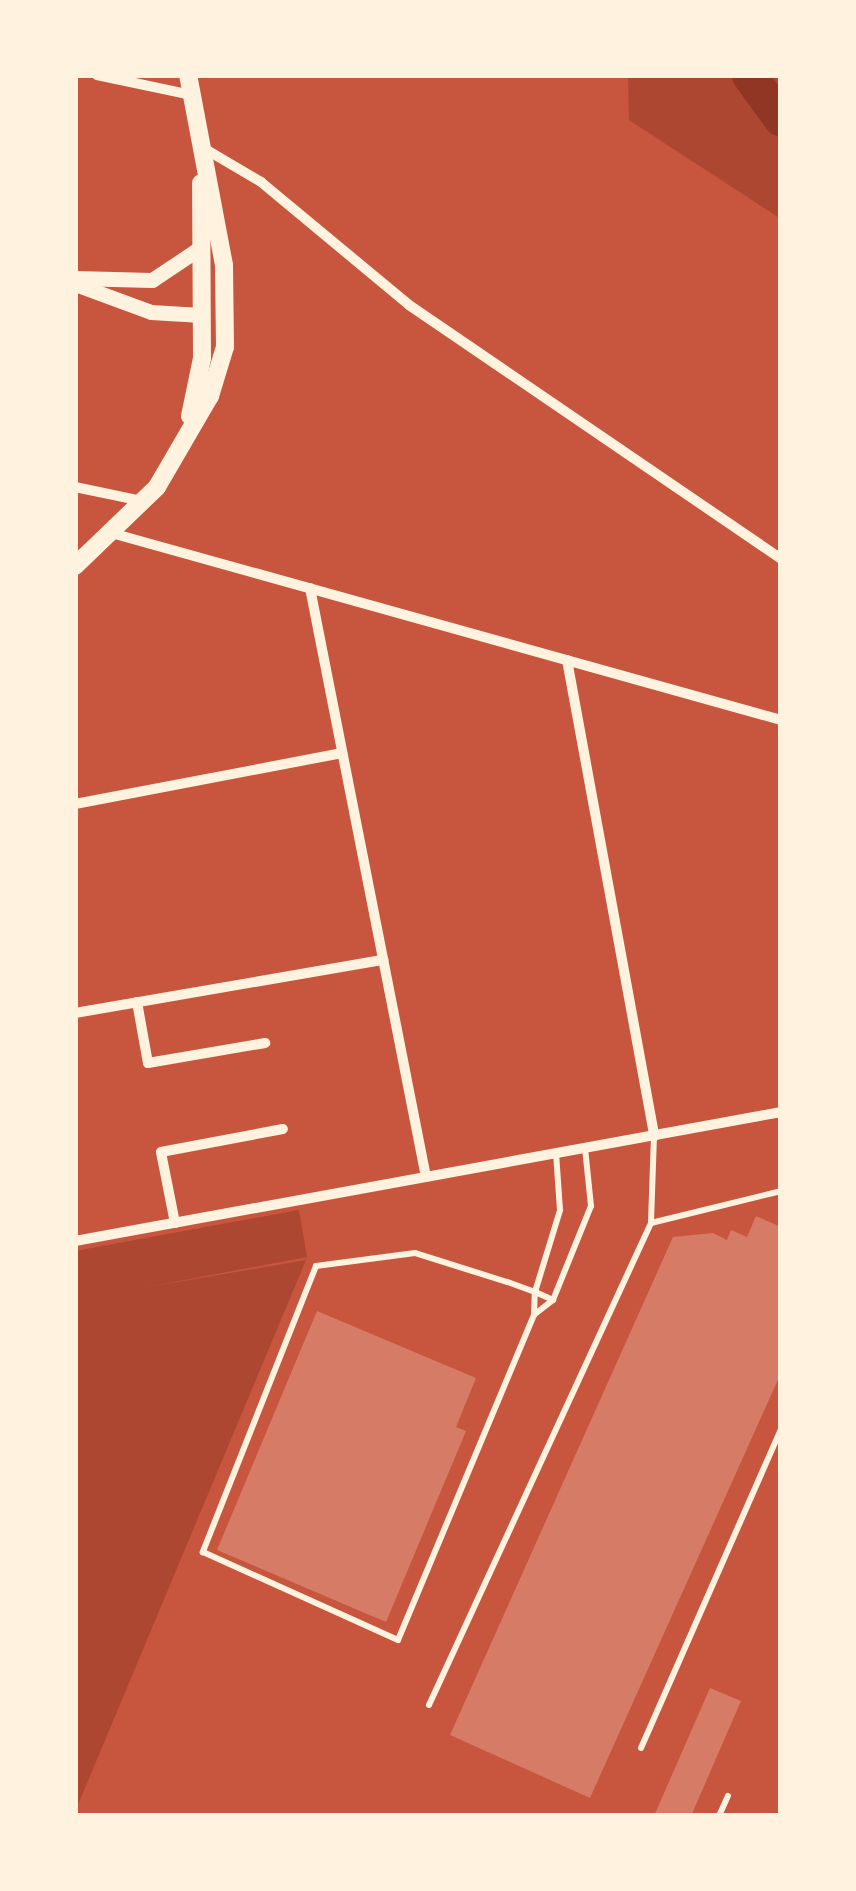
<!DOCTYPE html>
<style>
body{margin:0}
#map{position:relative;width:856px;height:1891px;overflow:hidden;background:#c8553d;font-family:Literata,serif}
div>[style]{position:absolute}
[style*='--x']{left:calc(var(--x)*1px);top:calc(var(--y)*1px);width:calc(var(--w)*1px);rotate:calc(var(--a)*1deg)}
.green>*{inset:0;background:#ae4732}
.river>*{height:35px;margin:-17.5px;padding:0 17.5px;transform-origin:17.5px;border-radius:17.5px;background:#8f3625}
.building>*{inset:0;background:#d67c66}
.service>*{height:6px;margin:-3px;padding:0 3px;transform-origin:3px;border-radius:3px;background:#fff3e0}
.minor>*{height:10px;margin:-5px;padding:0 5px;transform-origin:5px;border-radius:5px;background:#fff3e0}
.tertiary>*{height:15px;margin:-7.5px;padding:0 7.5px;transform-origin:7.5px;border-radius:7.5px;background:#fff3e0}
.secondary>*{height:18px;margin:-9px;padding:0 9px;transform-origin:9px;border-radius:9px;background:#fff3e0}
span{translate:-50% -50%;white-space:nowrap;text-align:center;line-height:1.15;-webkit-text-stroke:10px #fff3e0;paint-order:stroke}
.frame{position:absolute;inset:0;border:78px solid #fff3e0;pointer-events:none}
</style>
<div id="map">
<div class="green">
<div style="clip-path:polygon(628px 75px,781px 75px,781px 219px,629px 120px)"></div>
<div style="clip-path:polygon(299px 1210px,307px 1257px,142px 1288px,306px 1260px,75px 1812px,75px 1251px)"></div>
</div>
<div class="river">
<div style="--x:749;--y:75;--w:54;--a:54"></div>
</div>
<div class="building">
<div style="clip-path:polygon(756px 1216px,781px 1227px,781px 1373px,590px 1798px,450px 1735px,673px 1237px,713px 1233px,727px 1240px,731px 1230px,747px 1237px)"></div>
<div style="clip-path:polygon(317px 1311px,476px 1378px,456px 1427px,466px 1431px,386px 1622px,217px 1550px)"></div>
<div style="clip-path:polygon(710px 1688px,741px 1701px,691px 1816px,654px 1816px)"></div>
</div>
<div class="service">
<div style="--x:654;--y:1136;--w:87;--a:92"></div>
<div style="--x:651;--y:1223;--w:134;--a:-13.8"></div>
<div style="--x:553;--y:1300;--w:20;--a:-156"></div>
<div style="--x:535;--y:1292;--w:30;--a:-160"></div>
<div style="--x:507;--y:1282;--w:96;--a:-162.5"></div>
<div style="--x:415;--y:1253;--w:100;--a:172.5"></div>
<div style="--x:316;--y:1266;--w:308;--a:111.6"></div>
<div style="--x:203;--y:1552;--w:214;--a:24.3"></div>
<div style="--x:398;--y:1640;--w:352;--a:-67.3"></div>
<div style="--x:534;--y:1315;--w:23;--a:-88"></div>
<div style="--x:535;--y:1292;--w:86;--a:-73"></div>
<div style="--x:560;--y:1210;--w:57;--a:-94"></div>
<div style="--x:535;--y:1314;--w:23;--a:-38"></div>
<div style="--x:553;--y:1300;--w:101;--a:-68"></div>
<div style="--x:591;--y:1206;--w:58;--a:-95.9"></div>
<div style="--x:429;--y:1705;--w:531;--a:-65.27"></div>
<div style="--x:641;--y:1748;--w:348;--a:-66.3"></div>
<div style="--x:719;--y:1816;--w:22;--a:-66"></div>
</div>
<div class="minor">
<div style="--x:97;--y:75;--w:96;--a:12"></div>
<div style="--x:200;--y:146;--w:71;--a:30.5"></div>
<div style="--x:261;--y:182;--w:192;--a:39.7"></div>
<div style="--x:409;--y:305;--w:450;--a:34.3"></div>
<div style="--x:75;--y:487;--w:68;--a:11.8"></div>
<div style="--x:115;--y:534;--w:691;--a:15.6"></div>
<div style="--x:310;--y:588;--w:600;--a:78.86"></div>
<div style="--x:567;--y:660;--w:484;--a:79.6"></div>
<div style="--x:75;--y:804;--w:272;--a:-10.8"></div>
<div style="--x:137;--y:1002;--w:62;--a:79.8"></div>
<div style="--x:148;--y:1063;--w:119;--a:-9.7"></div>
<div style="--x:75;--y:1013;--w:313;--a:-9.8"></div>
<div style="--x:175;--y:1223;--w:72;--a:-101.2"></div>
<div style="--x:161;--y:1152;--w:124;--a:-10.7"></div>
<div style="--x:75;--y:1241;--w:718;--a:-10.35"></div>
</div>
<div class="tertiary">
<div style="--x:75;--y:278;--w:77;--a:1.5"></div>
<div style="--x:152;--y:280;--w:54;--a:-33.7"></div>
<div style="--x:75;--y:284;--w:81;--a:20.2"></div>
<div style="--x:151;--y:312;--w:50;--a:3.4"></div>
</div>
<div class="secondary">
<div style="--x:190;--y:416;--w:59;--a:-78.3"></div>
<div style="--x:202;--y:358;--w:175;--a:-90.3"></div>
<div style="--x:75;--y:566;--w:114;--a:-43.9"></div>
<div style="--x:157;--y:487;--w:105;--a:-59.8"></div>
<div style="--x:210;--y:396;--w:51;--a:-73"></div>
<div style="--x:225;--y:347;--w:82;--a:-90.7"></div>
<div style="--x:224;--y:265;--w:193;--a:-100.7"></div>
</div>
<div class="frame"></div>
</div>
